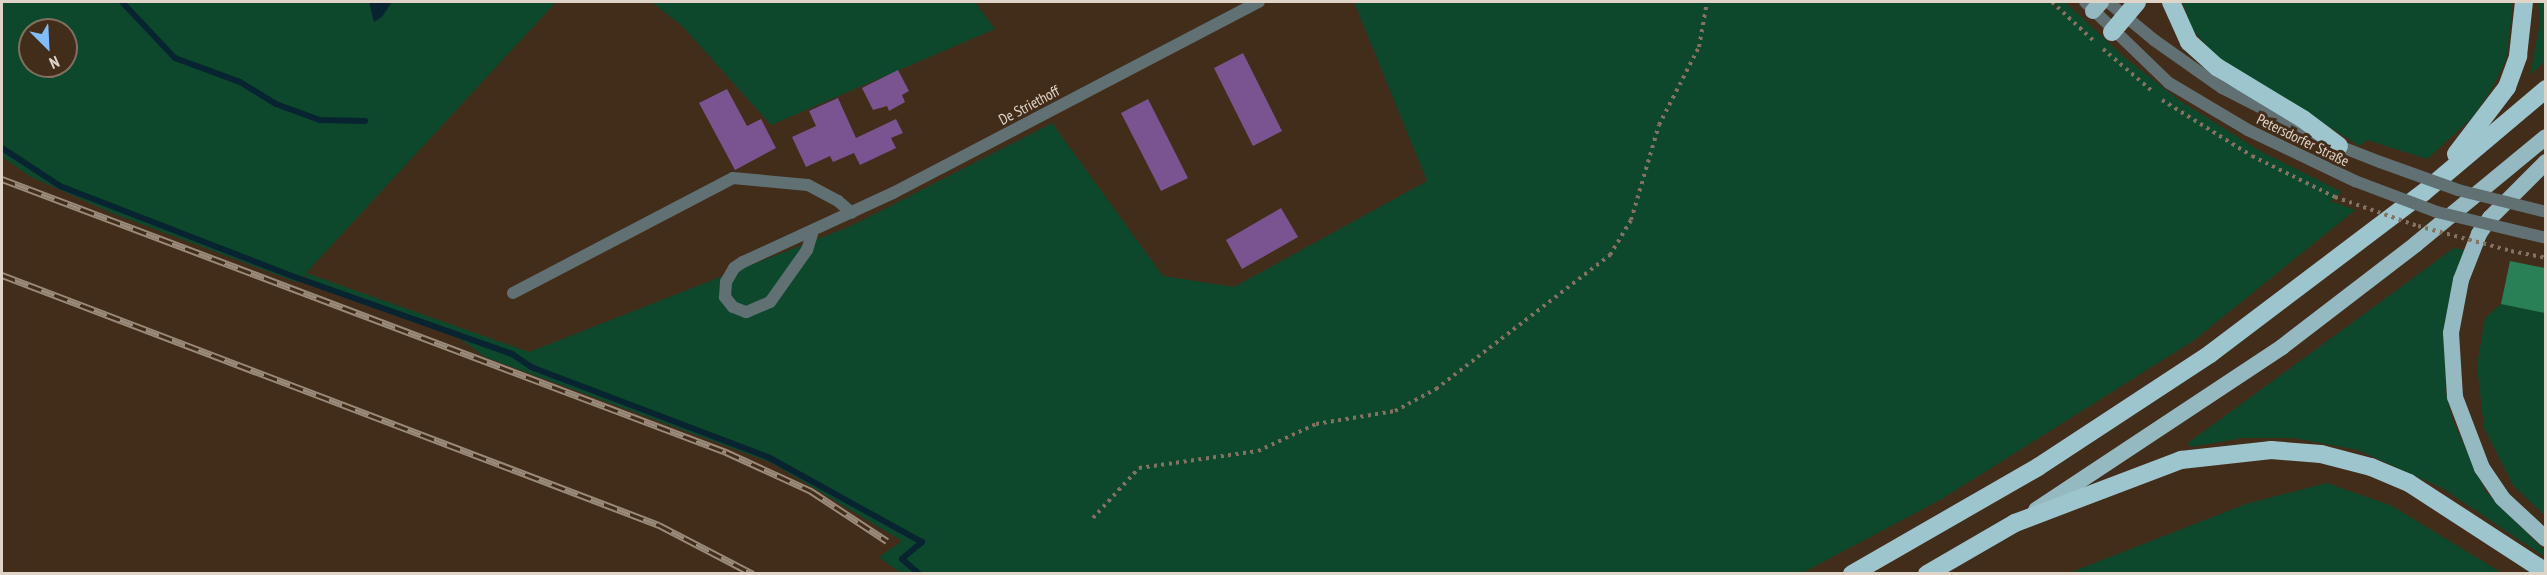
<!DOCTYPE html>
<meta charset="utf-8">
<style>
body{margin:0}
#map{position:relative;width:2547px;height:575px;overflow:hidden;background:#422d1a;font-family:"PT Sans Narrow",sans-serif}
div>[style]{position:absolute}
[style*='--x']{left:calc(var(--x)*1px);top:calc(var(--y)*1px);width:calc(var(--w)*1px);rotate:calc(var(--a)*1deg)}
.green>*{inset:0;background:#0d482d}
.forest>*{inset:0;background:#297f56}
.water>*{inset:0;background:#092431}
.stream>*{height:6px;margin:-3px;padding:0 3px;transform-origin:3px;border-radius:3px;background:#092431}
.building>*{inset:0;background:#7a5391}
.path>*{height:4px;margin-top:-2px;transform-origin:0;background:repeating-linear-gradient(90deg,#837262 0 3px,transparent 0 7.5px)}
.service>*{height:12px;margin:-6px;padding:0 6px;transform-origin:6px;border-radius:6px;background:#607073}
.minor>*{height:12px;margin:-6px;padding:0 6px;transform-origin:6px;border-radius:6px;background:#607073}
.tertiary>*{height:12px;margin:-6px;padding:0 6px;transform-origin:6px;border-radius:6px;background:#607073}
.trunk>*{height:16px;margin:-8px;padding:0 8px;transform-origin:8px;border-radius:8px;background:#94b9c0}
.motorway>*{height:18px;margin:-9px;padding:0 9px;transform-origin:9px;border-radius:9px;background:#9dc5cd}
.rail>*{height:7px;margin-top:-3.5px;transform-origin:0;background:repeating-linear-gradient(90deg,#422d1a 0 14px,#9a8a7a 0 28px);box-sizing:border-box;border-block:2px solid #9a8a7a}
.path-bridge>*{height:4px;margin-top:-2px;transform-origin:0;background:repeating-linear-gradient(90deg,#837262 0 3px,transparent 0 7.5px)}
.tertiary-bridge>*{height:12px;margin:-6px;padding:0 6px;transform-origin:6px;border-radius:6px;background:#607073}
span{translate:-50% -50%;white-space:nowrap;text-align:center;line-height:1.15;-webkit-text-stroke:6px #422d1a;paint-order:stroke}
.street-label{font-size:15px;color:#e0d3c7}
.frame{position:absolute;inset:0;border:3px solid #e0d3c7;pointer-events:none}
.north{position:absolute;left:18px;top:18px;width:60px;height:60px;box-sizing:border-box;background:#422d1a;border:2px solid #816f5f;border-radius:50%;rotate:156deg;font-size:16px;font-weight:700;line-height:24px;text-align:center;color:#e0d3c7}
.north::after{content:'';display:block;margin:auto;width:21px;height:27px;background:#83bcfb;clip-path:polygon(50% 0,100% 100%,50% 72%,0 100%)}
</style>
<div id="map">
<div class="green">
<div style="clip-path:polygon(evenodd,2px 2px,556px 2px,306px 273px,529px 352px,851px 226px,1052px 123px,1163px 276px,1234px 287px,1427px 181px,1354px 2px,2049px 2px,2065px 16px,2052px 2px,2065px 2px,2124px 57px,2179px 100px,2260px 151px,2342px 192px,2331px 201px,2355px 210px,2193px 341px,1940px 500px,1802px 573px,902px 574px,879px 557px,902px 541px,772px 463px,485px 357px,448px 330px,305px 283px,306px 274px,296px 282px,112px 213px,31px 177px,2px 157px,2px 2px,30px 30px,66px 30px,66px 66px,30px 66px,30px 30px)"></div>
<div style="clip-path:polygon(652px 2px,975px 2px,995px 29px,771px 125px,683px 27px)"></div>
<div style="clip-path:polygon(2183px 2px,2511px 2px,2512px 13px,2506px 60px,2492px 89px,2472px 118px,2427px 159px,2367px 140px,2360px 146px,2218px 58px,2192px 29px)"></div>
<div style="clip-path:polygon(2538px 2px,2545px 2px,2545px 61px,2530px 75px,2540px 22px)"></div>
<div style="clip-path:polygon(2454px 248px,2464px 250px,2446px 316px,2445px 387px,2452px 419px,2486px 492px,2545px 551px,2545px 557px,2442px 488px,2358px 450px,2294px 438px,2243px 438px,2191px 447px,2188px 443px)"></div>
<div style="clip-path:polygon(2501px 304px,2545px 313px,2545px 516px,2513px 485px,2484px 428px,2477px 365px,2485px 318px)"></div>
<div style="clip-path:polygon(2327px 483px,2392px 506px,2502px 573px,2069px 573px,2246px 504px)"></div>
</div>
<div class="forest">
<div style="clip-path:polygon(2510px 261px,2545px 268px,2545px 313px,2501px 304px)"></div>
</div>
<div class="water">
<div style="clip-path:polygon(369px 2px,392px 2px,382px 17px,374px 22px)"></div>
</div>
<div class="stream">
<div style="--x:122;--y:2;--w:77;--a:46.6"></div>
<div style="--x:175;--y:58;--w:69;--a:20.3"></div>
<div style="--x:240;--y:82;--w:42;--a:31.4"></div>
<div style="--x:276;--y:104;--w:47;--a:20"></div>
<div style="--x:320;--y:120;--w:45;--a:1.3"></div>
<div style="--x:2;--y:148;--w:69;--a:33.2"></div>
<div style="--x:60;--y:186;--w:246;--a:21.2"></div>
<div style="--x:289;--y:275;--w:237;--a:19.5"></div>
<div style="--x:512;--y:354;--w:23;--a:34"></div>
<div style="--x:531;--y:367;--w:254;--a:20.8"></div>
<div style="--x:768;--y:457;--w:176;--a:28.9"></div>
<div style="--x:922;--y:542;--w:26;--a:140"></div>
<div style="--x:902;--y:559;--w:23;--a:41"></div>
</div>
<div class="building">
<div style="clip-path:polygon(1243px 53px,1282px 131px,1253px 146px,1214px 68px)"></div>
<div style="clip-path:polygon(898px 70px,909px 91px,902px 95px,905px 102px,889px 111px,887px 106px,873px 110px,862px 88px)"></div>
<div style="clip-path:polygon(727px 89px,747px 126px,761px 119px,776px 148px,735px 170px,699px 103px)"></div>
<div style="clip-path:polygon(838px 98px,856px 138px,896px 119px,903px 133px,891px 138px,896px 148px,860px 165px,854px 153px,833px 162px,830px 156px,806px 167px,792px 137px,816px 126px,809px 111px)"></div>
<div style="clip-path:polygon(1148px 99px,1188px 178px,1161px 191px,1121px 113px)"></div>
<div style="clip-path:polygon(1281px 208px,1298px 237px,1242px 269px,1226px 240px)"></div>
</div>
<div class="path">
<div style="--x:2052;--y:2;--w:59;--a:42.9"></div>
<div style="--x:2103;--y:49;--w:65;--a:40.6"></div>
<div style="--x:2162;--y:100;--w:106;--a:31.9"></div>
<div style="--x:2252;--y:156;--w:93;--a:26.3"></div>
<div style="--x:2511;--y:251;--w:36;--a:11"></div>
<div style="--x:1093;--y:518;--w:68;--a:-47.4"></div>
<div style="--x:1139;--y:468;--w:120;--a:-8.1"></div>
<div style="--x:1258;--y:451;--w:64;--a:-25"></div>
<div style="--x:1316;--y:424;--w:80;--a:-9.3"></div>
<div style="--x:1395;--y:411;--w:47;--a:-28.2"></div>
<div style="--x:1436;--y:389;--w:220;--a:-37.6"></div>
<div style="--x:1610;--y:255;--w:41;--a:-59"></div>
<div style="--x:1631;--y:220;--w:99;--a:-73.6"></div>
<div style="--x:1659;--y:125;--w:88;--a:-62.9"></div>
<div style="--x:1699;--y:47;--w:46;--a:-79.9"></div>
</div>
<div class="service">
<div style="--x:513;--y:293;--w:248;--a:-27.6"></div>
<div style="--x:733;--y:178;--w:75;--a:5.3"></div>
<div style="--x:808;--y:185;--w:34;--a:28"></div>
<div style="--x:838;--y:201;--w:18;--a:41"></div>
</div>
<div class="minor">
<div style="--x:812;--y:234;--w:17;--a:107"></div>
<div style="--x:807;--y:250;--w:64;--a:125.4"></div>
<div style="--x:770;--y:302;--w:26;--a:157"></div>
<div style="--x:746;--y:312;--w:14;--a:-159"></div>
<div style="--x:733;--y:307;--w:13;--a:-129"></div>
<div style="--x:725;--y:297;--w:15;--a:-86"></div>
<div style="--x:726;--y:282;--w:16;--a:-60"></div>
<div style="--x:734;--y:268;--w:11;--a:-34"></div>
<div style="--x:743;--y:262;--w:165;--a:-24.7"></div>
<div style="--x:893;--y:193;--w:413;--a:-27.6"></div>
</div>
<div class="tertiary">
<div style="--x:2085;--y:2;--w:117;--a:44"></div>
<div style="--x:2169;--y:83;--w:92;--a:30.7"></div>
<div style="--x:2248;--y:130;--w:119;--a:25.5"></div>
<div style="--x:2108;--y:2;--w:60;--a:39.6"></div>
<div style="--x:2154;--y:40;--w:83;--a:35.2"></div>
<div style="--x:2222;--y:88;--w:108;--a:27"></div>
<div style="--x:2334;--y:144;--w:49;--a:21.4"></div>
<div style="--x:2525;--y:233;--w:22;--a:13"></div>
</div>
<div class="trunk">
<div style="--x:2093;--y:11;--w:12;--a:-48"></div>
<div style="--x:2546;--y:162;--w:79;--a:135"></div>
<div style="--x:2490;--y:218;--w:19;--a:125"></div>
<div style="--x:2479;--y:234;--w:49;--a:111.4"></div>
<div style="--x:2461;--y:280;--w:54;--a:100.7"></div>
<div style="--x:2451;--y:333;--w:64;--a:86.4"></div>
<div style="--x:2455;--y:397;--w:76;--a:69.2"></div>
<div style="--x:2482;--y:468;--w:36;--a:56"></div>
<div style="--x:2502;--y:498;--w:60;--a:43"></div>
<div style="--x:2036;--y:510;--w:295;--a:-33.5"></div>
<div style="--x:2282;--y:347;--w:169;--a:-37.5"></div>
<div style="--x:2416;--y:244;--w:168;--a:-39.5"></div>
</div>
<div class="motorway">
<div style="--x:2171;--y:2;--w:44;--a:65.8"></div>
<div style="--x:2189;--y:42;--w:38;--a:42"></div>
<div style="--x:2217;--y:67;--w:100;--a:31.2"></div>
<div style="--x:2303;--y:119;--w:45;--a:36.9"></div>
<div style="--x:2112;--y:32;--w:39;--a:-50"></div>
<div style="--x:2456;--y:154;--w:84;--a:-52.7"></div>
<div style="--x:2507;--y:87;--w:33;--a:-70"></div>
<div style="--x:2518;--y:56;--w:54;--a:-83.7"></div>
<div style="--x:1852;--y:574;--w:215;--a:-29.9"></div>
<div style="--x:2038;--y:467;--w:206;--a:-33.3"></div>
<div style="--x:2210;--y:354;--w:267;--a:-37.1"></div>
<div style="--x:2423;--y:193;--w:161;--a:-40.2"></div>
<div style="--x:1927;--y:574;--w:102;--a:-30.1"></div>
<div style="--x:2015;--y:523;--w:178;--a:-20.8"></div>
<div style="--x:2181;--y:460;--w:91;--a:-6.3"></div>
<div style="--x:2271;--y:450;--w:50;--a:4.6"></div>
<div style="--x:2321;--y:454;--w:52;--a:14.6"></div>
<div style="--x:2371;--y:467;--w:41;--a:22.8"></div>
<div style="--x:2409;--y:483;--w:163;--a:33"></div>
</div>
<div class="rail">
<div style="--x:2;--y:179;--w:774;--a:20.66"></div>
<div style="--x:726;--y:452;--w:94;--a:24.6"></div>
<div style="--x:811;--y:491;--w:91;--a:33.3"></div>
<div style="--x:2;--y:275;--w:703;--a:20.83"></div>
<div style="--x:659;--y:525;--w:106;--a:27.5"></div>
</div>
<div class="path-bridge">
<div style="--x:2335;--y:197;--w:88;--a:19.3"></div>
<div style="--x:2418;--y:226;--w:96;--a:15"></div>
</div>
<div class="tertiary-bridge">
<div style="--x:2380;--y:162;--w:83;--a:19.7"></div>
<div style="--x:2458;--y:190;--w:87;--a:14"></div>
<div style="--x:2355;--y:181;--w:88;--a:20.7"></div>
<div style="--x:2437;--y:212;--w:90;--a:13.4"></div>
</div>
<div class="street-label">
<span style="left:1029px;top:105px;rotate:-28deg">De Striethoff</span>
<span style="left:2303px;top:140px;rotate:26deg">Petersdorfer Straße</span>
</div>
<div class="frame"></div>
<div class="north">N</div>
</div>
